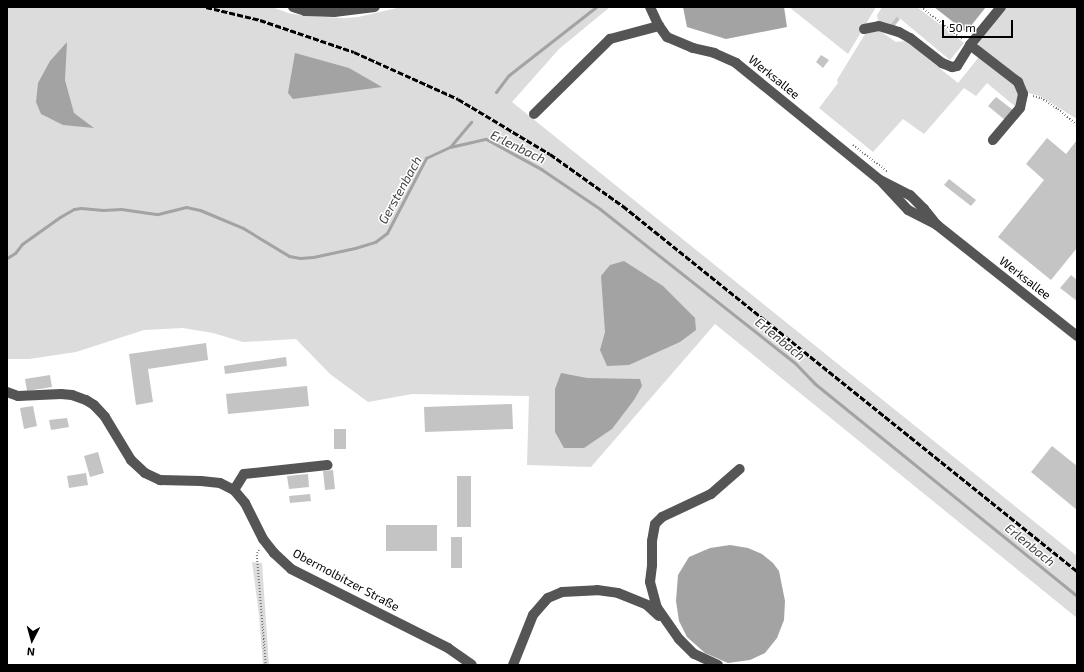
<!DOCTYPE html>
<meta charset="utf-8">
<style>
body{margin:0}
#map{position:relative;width:1084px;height:672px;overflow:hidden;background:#fff;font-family:"Exo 2",sans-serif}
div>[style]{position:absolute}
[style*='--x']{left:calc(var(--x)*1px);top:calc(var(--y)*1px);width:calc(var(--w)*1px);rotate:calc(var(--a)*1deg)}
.green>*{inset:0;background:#dcdcdc}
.water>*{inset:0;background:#a3a3a3}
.stream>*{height:3px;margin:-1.5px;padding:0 1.5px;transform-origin:1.5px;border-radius:1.5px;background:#a3a3a3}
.building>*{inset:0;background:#c4c4c4}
.path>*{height:1.5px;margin-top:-0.75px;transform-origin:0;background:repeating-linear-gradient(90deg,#777 0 1px,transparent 0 3px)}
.minor>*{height:10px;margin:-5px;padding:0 5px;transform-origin:5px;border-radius:5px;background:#555}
.rail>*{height:3px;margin-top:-1.5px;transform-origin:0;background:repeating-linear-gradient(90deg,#000 0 6px,transparent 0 8px)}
span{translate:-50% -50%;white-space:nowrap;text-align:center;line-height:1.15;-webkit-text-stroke:3px #fff;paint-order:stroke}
.street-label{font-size:12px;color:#000}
.water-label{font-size:13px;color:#444;font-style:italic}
.frame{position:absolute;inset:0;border:8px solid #000;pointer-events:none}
.north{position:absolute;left:12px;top:620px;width:40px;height:40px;-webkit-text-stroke:3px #fff;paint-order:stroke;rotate:186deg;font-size:11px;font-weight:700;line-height:16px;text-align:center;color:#000}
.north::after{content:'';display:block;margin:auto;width:14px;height:18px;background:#000;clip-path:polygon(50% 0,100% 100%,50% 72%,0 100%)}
.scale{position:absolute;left:942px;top:20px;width:71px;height:18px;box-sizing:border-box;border:2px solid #000;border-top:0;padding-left:5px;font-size:12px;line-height:14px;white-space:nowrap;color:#000;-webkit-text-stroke:3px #fff;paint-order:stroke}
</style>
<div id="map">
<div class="green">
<div style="clip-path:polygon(7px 7px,272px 7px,288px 13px,305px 16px,344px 18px,358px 17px,401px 7px,610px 7px,559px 49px,512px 102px,1077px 556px,1077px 618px,715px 324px,591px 467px,527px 465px,529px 396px,412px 394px,368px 402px,330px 374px,296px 339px,243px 342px,213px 333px,183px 328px,144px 330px,76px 352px,29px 359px,7px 359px)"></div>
<div style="clip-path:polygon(789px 7px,876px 7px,848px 54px)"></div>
<div style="clip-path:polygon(882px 7px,917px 7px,964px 43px,950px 60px,897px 16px,890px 25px,891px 29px,878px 21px,877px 15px)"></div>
<div style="clip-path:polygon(1004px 7px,1077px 7px,1077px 119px,1040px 96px,1028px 93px,1023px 84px,978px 46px,979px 38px)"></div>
<div style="clip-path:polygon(880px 31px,896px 42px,906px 41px,958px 83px,979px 57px,1012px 81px,1020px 91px,1017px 108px,987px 83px,976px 96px,964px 88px,924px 134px,903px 119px,873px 152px,819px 108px,838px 83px,837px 80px,865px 34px)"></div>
<div style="clip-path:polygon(252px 562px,262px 563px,269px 665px,263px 665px,259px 615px)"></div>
</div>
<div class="water">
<div style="clip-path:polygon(683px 7px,784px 7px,787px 27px,726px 39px,687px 27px)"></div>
<div style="clip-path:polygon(934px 7px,986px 7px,966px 32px)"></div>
<div style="clip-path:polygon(67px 42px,65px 80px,74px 113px,94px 128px,63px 125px,41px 114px,36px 102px,38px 83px,50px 61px)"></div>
<div style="clip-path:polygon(295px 53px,349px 68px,382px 87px,293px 99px,288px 93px)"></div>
<div style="clip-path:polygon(624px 261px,663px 286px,695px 318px,696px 330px,680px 342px,629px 365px,607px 366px,600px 350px,605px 332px,601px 276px,610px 265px)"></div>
<div style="clip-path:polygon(561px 373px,587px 378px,640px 379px,642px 386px,634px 400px,612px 429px,584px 448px,564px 448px,555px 432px,555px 389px)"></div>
<div style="clip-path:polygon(730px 545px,748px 548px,762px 554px,773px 563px,779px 571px,785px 601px,784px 620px,777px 638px,765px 653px,750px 660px,728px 663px,705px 653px,687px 637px,679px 621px,676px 601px,678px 575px,689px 557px,710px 548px)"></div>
</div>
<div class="stream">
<div style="--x:496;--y:92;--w:21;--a:-53"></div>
<div style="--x:509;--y:75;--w:110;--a:-38"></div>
<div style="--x:450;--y:147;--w:37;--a:-13"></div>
<div style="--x:486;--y:139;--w:63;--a:28.6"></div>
<div style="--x:541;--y:169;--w:71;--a:34.1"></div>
<div style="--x:600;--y:209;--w:248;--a:38.3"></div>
<div style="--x:795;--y:363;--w:28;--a:46"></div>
<div style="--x:814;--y:383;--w:338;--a:39"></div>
<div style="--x:7;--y:258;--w:9;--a:-32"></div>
<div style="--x:15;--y:253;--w:11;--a:-52"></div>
<div style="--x:22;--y:244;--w:47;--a:-35.4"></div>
<div style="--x:60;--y:217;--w:16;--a:-30"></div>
<div style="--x:74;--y:209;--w:7;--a:-8"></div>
<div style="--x:81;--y:208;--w:22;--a:5"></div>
<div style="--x:103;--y:210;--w:18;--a:-3"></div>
<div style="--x:121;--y:209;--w:37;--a:8"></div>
<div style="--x:158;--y:214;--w:29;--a:-14"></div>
<div style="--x:186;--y:207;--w:14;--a:12"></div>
<div style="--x:200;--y:210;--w:47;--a:22.7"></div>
<div style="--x:243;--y:228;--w:54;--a:31.3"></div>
<div style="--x:289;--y:256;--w:11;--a:10"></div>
<div style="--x:300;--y:258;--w:13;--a:-4"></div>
<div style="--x:313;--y:257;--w:43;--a:-12.1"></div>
<div style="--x:355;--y:248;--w:21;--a:-17"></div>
<div style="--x:375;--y:242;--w:15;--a:-37"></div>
<div style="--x:387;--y:233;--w:85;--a:-62.5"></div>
<div style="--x:426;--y:158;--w:26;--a:-25"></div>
<div style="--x:450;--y:147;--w:33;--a:-50"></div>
</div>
<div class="building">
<div style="clip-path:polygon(897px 16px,900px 19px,893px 28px,890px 25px)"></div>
<div style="clip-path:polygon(821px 55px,829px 60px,823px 68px,816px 62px)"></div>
<div style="clip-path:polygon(996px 97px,1013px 110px,1005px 120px,988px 106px)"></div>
<div style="clip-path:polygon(1047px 138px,1066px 154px,1077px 140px,1077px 248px,1051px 280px,998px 237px,1044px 180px,1026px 164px)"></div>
<div style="clip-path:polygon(949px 179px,976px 200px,971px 206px,944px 185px)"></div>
<div style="clip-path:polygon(1071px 275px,1077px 280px,1077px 301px,1060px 288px)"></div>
<div style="clip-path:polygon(206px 343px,208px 360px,148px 369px,153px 402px,136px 405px,129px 354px)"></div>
<div style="clip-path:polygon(286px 357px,287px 366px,225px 374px,224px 366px)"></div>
<div style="clip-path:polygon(50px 375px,52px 387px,27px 391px,25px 379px)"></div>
<div style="clip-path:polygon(307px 386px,309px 406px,228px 414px,226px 394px)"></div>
<div style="clip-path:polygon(512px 404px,513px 429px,425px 432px,424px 407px)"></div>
<div style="clip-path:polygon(33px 406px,37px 426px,24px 429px,20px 408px)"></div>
<div style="clip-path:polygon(67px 418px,69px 427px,51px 430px,49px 420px)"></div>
<div style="clip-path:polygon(334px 429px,346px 429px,346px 449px,334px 449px)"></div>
<div style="clip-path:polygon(1052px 446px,1077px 466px,1077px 510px,1031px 472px)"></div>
<div style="clip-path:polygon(98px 452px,104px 473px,90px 477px,84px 456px)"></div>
<div style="clip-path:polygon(333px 470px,335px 489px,325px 490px,323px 471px)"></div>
<div style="clip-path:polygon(86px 473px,88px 485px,69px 488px,67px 476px)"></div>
<div style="clip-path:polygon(308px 474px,309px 487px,289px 489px,287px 476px)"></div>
<div style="clip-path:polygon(457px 476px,471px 476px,471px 527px,457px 527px)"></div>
<div style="clip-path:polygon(310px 494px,311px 501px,290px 503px,289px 496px)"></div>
<div style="clip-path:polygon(386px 525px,437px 525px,437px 551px,386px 551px)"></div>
<div style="clip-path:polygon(451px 537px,462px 537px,462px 568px,451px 568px)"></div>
</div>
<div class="path">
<div style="--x:921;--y:7;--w:52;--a:38"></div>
<div style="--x:1033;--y:96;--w:8;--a:14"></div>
<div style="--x:1041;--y:98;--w:20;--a:33"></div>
<div style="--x:1058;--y:109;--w:25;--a:40"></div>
<div style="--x:853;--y:145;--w:44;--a:37.6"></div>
<div style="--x:259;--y:550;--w:5;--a:112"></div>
<div style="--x:257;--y:555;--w:110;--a:85.3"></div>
</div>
<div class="minor">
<div style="--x:293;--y:7;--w:13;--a:18"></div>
<div style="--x:305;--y:11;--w:29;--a:2"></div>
<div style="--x:334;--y:12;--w:41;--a:-7"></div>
<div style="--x:650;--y:7;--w:21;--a:65"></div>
<div style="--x:659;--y:26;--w:14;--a:54"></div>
<div style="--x:667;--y:37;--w:28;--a:23"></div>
<div style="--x:693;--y:48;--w:22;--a:13"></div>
<div style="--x:714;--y:53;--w:24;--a:24"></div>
<div style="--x:736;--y:63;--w:186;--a:39.1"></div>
<div style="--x:880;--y:180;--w:34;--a:27"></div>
<div style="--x:910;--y:195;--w:20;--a:45"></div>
<div style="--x:924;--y:209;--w:21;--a:51"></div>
<div style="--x:864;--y:29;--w:15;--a:-11"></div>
<div style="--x:879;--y:26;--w:21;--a:17"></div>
<div style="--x:899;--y:32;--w:13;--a:29"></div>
<div style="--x:910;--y:38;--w:41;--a:38"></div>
<div style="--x:942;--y:63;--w:11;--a:22"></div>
<div style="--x:952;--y:67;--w:5;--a:-11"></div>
<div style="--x:957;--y:66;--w:25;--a:-58"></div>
<div style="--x:970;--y:45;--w:49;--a:-50.8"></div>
<div style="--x:970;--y:45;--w:61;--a:37.6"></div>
<div style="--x:1018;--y:82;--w:13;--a:67"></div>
<div style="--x:1023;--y:94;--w:14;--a:102"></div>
<div style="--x:1020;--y:108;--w:42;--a:130.2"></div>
<div style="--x:534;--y:114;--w:107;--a:-44.6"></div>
<div style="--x:610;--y:39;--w:51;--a:-14.9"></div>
<div style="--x:882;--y:182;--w:38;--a:47"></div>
<div style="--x:908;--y:210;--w:33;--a:27"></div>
<div style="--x:937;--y:225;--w:179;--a:38.4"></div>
<div style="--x:7;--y:392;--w:12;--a:20"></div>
<div style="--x:18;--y:396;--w:43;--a:-2.7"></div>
<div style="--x:61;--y:394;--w:11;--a:5"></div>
<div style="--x:72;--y:395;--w:15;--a:20"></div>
<div style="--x:86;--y:400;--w:9;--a:32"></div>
<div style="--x:94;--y:405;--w:16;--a:47"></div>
<div style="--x:105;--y:417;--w:50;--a:58.8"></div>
<div style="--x:131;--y:460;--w:19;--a:43"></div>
<div style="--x:145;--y:473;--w:17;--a:25"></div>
<div style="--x:160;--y:480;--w:41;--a:1.4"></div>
<div style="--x:201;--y:481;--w:19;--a:6"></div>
<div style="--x:220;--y:483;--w:16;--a:27"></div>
<div style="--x:234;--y:490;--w:17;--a:50"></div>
<div style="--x:245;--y:503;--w:40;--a:63.4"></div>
<div style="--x:263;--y:539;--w:18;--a:52"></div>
<div style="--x:274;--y:553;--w:23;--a:43"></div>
<div style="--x:291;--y:569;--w:176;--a:26.7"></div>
<div style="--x:448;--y:648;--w:29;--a:35"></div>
<div style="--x:234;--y:490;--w:19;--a:-58"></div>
<div style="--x:244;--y:474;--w:84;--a:-6.1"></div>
<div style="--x:513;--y:665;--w:54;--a:-68.2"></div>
<div style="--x:533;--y:615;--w:23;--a:-49"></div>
<div style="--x:548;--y:598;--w:15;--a:-23"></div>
<div style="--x:562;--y:592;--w:35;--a:-3"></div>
<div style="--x:597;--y:590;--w:21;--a:8"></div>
<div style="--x:618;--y:593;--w:31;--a:22"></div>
<div style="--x:647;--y:605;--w:16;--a:43"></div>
<div style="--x:718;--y:665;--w:26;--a:-155"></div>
<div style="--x:694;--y:654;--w:21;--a:-135"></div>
<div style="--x:679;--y:639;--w:38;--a:-125"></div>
<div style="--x:657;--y:608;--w:27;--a:-105"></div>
<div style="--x:650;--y:582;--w:17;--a:-83"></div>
<div style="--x:652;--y:565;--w:24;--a:-90"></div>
<div style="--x:652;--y:541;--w:17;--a:-80"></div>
<div style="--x:655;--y:524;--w:10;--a:-45"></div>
<div style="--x:662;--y:517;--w:54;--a:-25.1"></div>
<div style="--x:711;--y:494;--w:38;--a:-41"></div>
</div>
<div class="rail">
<div style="--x:206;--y:7;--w:56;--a:13.5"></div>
<div style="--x:260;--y:20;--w:99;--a:18.8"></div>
<div style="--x:354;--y:52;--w:114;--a:24.3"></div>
<div style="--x:458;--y:99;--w:107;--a:30.9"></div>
<div style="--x:550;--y:154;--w:90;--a:35.5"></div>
<div style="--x:623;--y:206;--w:583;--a:38.8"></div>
</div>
<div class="street-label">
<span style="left:774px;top:77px;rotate:39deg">Werksallee</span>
<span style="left:1025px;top:278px;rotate:38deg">Werksallee</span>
<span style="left:346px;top:580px;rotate:28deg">Obermolbitzer Straße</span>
</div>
<div class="water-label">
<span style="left:518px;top:147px;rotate:26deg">Erlenbach</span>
<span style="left:400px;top:190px;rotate:-61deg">Gerstenbach</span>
<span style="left:780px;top:339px;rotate:39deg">Erlenbach</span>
<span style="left:1030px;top:545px;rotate:39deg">Erlenbach</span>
</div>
<div class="frame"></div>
<div class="north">N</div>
<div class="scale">50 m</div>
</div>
